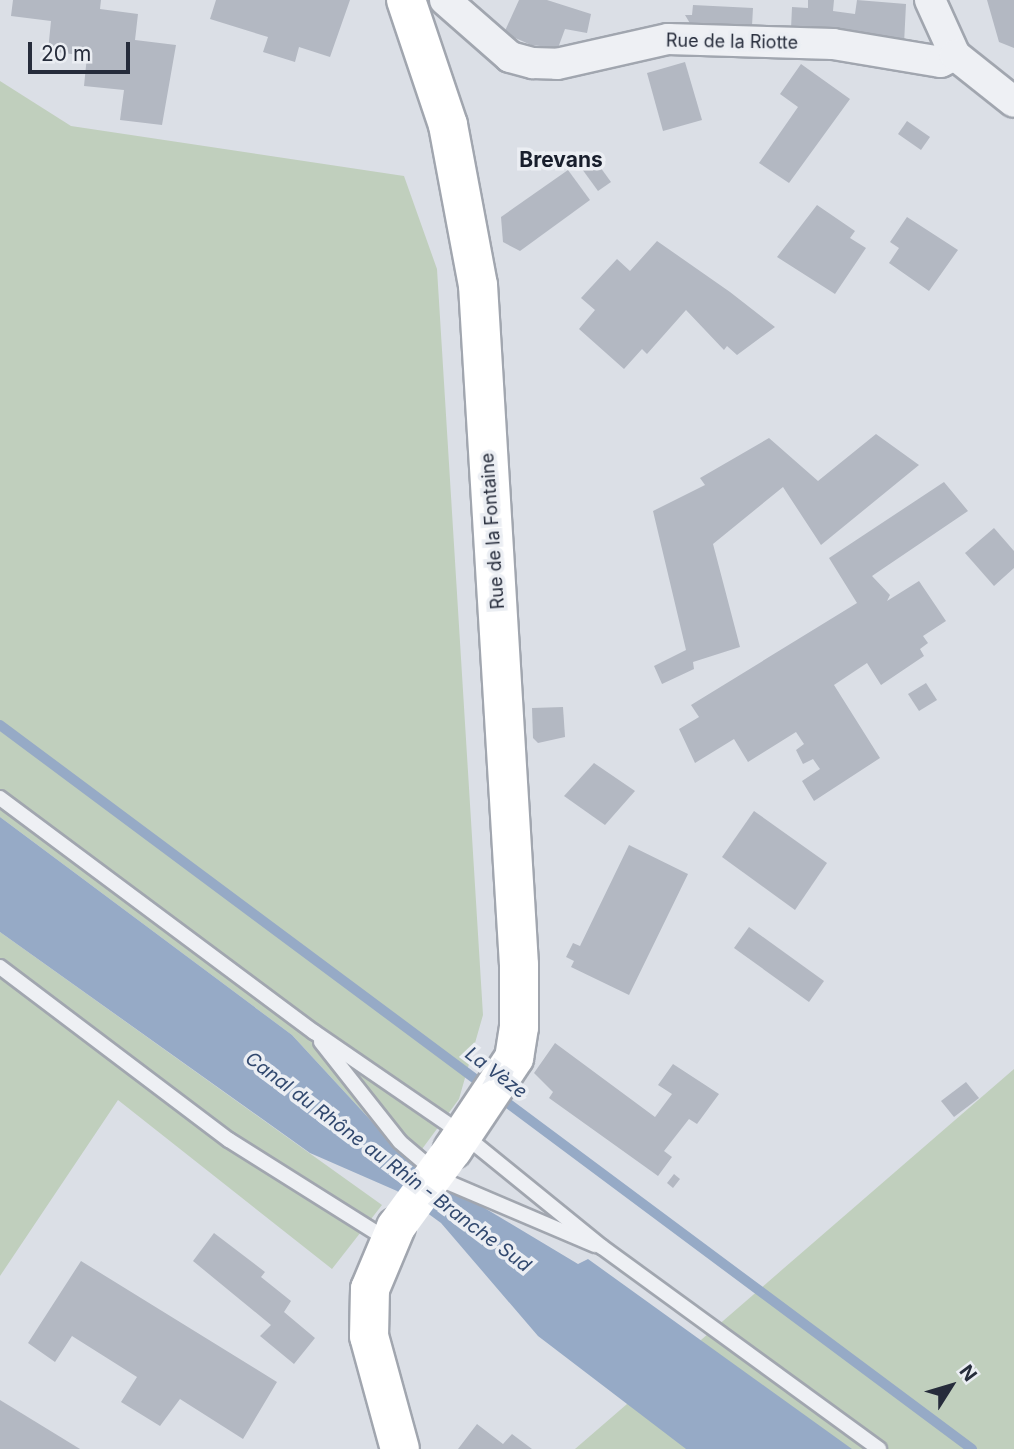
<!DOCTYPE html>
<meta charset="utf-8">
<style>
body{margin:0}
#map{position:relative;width:1014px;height:1449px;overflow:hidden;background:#dbdfe6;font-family:Inter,sans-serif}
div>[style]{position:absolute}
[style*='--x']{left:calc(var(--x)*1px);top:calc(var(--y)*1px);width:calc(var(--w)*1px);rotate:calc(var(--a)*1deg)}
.green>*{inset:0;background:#c0cfbd}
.water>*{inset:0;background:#96aac6}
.stream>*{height:10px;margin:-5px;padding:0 5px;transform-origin:5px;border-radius:5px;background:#96aac6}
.building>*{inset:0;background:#b3b8c2}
.roads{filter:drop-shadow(2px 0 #a1a6af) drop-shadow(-2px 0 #a1a6af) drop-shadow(0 2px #a1a6af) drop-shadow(0 -2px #a1a6af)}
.lane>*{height:14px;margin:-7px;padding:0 7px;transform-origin:7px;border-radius:7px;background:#eef0f4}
.street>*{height:30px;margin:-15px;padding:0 15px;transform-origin:15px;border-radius:15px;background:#eef0f4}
.secondary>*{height:38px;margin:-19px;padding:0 19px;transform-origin:19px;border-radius:19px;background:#fff}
.secondary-bridge>*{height:38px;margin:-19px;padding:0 19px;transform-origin:19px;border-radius:19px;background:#fff}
span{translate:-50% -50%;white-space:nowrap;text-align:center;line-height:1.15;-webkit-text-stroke:7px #ebeef3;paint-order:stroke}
.street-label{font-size:18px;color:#262c3b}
.water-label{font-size:19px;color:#31486e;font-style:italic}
.quarter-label{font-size:21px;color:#181e2c;font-weight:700}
.north{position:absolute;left:916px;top:1351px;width:70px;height:70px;-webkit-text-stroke:5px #ebeef3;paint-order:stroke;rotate:53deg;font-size:19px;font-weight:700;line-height:28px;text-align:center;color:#262c3b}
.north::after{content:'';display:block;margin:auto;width:24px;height:32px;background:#262c3b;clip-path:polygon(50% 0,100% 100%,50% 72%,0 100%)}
.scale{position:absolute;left:28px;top:42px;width:102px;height:32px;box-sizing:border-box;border:4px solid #262c3b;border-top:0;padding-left:9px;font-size:21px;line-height:24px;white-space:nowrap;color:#262c3b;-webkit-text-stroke:5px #ebeef3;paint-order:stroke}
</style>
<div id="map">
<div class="green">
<div style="clip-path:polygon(0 81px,71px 126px,404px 176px,437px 269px,483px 1015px,459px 1099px,411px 1164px,292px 1035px,0 817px)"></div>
<div style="clip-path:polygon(0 932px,382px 1205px,332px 1269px,118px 1100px,0 1276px)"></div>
<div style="clip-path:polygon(1014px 1069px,1014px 1449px,575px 1449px)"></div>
</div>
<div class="water">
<div style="clip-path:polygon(0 817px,292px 1035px,411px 1164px,578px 1264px,588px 1259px,852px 1449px,686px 1449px,538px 1336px,441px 1223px,397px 1191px,310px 1153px,0 932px)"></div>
</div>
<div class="stream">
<div style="--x:0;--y:725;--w:1212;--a:36.68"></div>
</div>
<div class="building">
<div style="clip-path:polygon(13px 0,101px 0,100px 9px,138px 14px,135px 40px,176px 45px,162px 125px,120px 120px,124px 90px,84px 86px,87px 56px,48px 51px,51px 21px,11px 16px)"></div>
<div style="clip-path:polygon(216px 0,350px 0,330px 57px,299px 47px,295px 62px,263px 52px,268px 37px,210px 19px)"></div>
<div style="clip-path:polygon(519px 0,547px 0,591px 14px,587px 33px,565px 29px,558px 48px,531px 45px,504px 33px)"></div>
<div style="clip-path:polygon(808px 0,834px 0,833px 11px,855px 14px,857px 0,906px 4px,904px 44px,791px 29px,792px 7px,808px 8px)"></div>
<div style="clip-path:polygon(987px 0,1014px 0,1014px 48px,999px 42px)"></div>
<div style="clip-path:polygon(693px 5px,753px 8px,752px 26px,691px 25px,685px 15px,692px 15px)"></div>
<div style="clip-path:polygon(685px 62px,702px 120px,663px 131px,647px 73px)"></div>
<div style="clip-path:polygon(801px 64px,850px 99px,789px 183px,759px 163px,798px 107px,780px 94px)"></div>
<div style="clip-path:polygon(907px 121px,930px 137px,921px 150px,898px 134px)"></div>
<div style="clip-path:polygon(595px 160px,611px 182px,598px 191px,582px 169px)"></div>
<div style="clip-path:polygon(568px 170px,590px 200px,520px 251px,503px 242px,501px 217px)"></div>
<div style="clip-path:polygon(817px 205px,855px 231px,850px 238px,866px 248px,835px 294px,777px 257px)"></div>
<div style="clip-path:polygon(907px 217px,958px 250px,929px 291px,889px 263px,899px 248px,890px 242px)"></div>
<div style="clip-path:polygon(657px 241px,730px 292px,775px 327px,737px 355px,727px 346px,724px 350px,686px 310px,647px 354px,642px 349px,624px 369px,579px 329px,595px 310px,581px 298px,617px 259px,630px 271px)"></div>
<div style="clip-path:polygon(876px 434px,919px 465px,821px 545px,783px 487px,713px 544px,740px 647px,693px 662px,694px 669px,662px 684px,654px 666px,686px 650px,653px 511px,705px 485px,700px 478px,769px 438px,818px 481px)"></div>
<div style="clip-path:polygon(944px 482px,968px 511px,872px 576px,890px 595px,887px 601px,919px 581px,946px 621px,923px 636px,928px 643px,920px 649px,924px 656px,881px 685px,867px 663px,834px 685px,880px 758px,814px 801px,802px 781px,820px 769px,813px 759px,803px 764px,796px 750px,804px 744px,796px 732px,748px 762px,734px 739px,695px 763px,679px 729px,699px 717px,691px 705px,857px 603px,829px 558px)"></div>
<div style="clip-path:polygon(994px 528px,1014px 551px,1014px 568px,994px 586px,965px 553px)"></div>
<div style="clip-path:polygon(926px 683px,937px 700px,919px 711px,908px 694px)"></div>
<div style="clip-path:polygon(563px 707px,565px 737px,538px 743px,533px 738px,532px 708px)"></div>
<div style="clip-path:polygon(594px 763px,635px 791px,605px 825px,564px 796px)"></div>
<div style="clip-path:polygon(754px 811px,827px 863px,795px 910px,722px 857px)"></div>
<div style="clip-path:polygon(629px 845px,688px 874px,629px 995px,571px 967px,574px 961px,566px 957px,573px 943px,580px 946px)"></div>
<div style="clip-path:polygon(749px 927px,824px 981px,809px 1002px,734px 948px)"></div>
<div style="clip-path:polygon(555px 1043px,655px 1117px,672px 1094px,658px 1085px,673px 1064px,719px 1094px,697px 1124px,689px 1119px,664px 1151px,672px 1157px,658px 1176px,549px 1098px,553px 1092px,534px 1073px)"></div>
<div style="clip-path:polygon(966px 1082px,979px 1098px,954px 1117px,941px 1101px)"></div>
<div style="clip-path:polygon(674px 1174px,680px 1179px,673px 1188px,667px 1183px)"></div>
<div style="clip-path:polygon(214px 1233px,265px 1272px,261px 1277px,291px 1301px,284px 1312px,315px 1338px,294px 1364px,260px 1336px,271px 1325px,193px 1261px)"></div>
<div style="clip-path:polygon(81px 1261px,277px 1382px,243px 1439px,180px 1399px,160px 1426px,121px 1402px,137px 1377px,72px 1336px,55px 1362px,28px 1343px)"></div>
<div style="clip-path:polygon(0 1400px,80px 1449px,0 1449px)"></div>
<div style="clip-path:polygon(477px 1424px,503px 1444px,512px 1434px,532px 1449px,458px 1449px)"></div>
</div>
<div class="roads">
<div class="lane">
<div style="--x:0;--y:798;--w:392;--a:36.7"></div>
<div style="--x:314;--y:1032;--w:182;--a:34.5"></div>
<div style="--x:464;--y:1135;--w:178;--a:39.1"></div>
<div style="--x:602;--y:1247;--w:343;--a:36.1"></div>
<div style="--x:0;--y:967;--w:287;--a:37.1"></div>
<div style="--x:229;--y:1140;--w:188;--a:32.2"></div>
<div style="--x:321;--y:1042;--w:127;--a:51.7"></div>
<div style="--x:400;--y:1142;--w:62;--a:40.4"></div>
<div style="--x:447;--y:1182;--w:161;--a:23.1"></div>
</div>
<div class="street">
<div style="--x:445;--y:0;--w:86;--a:41.2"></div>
<div style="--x:510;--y:57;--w:24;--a:15"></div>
<div style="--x:533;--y:63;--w:24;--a:2"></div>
<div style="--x:557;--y:64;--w:114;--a:-12.7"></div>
<div style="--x:668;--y:39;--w:165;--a:1.7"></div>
<div style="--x:833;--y:44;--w:109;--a:9.5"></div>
<div style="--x:941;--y:62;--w:16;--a:-27"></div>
<div style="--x:930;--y:0;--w:60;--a:65.6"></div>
<div style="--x:955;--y:55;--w:75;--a:38.5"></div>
</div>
<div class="secondary">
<div style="--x:406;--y:0;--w:132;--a:71.4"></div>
<div style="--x:448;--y:125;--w:163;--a:79.4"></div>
<div style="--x:478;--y:285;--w:681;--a:86.55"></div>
<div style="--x:519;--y:965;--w:62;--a:90"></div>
<div style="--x:519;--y:1027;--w:31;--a:99"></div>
<div style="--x:514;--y:1058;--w:110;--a:123.8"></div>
<div style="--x:396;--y:1227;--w:67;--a:112.8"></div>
<div style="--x:370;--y:1289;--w:47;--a:91.2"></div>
<div style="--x:369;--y:1336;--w:117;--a:74.7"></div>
</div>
</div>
<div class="secondary-bridge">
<div style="--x:396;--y:1227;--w:97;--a:-53.8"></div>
</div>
<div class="street-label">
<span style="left:732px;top:42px;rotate:1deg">Rue de la Riotte</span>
<span style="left:493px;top:531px;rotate:-94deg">Rue de la Fontaine</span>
</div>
<div class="water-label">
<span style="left:496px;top:1073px;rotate:37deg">La Vèze</span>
<span style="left:388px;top:1162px;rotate:37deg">Canal du Rhône au Rhin - Branche Sud</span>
</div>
<div class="quarter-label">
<span style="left:561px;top:160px">Brevans</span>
</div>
<div class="north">N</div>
<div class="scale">20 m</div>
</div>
